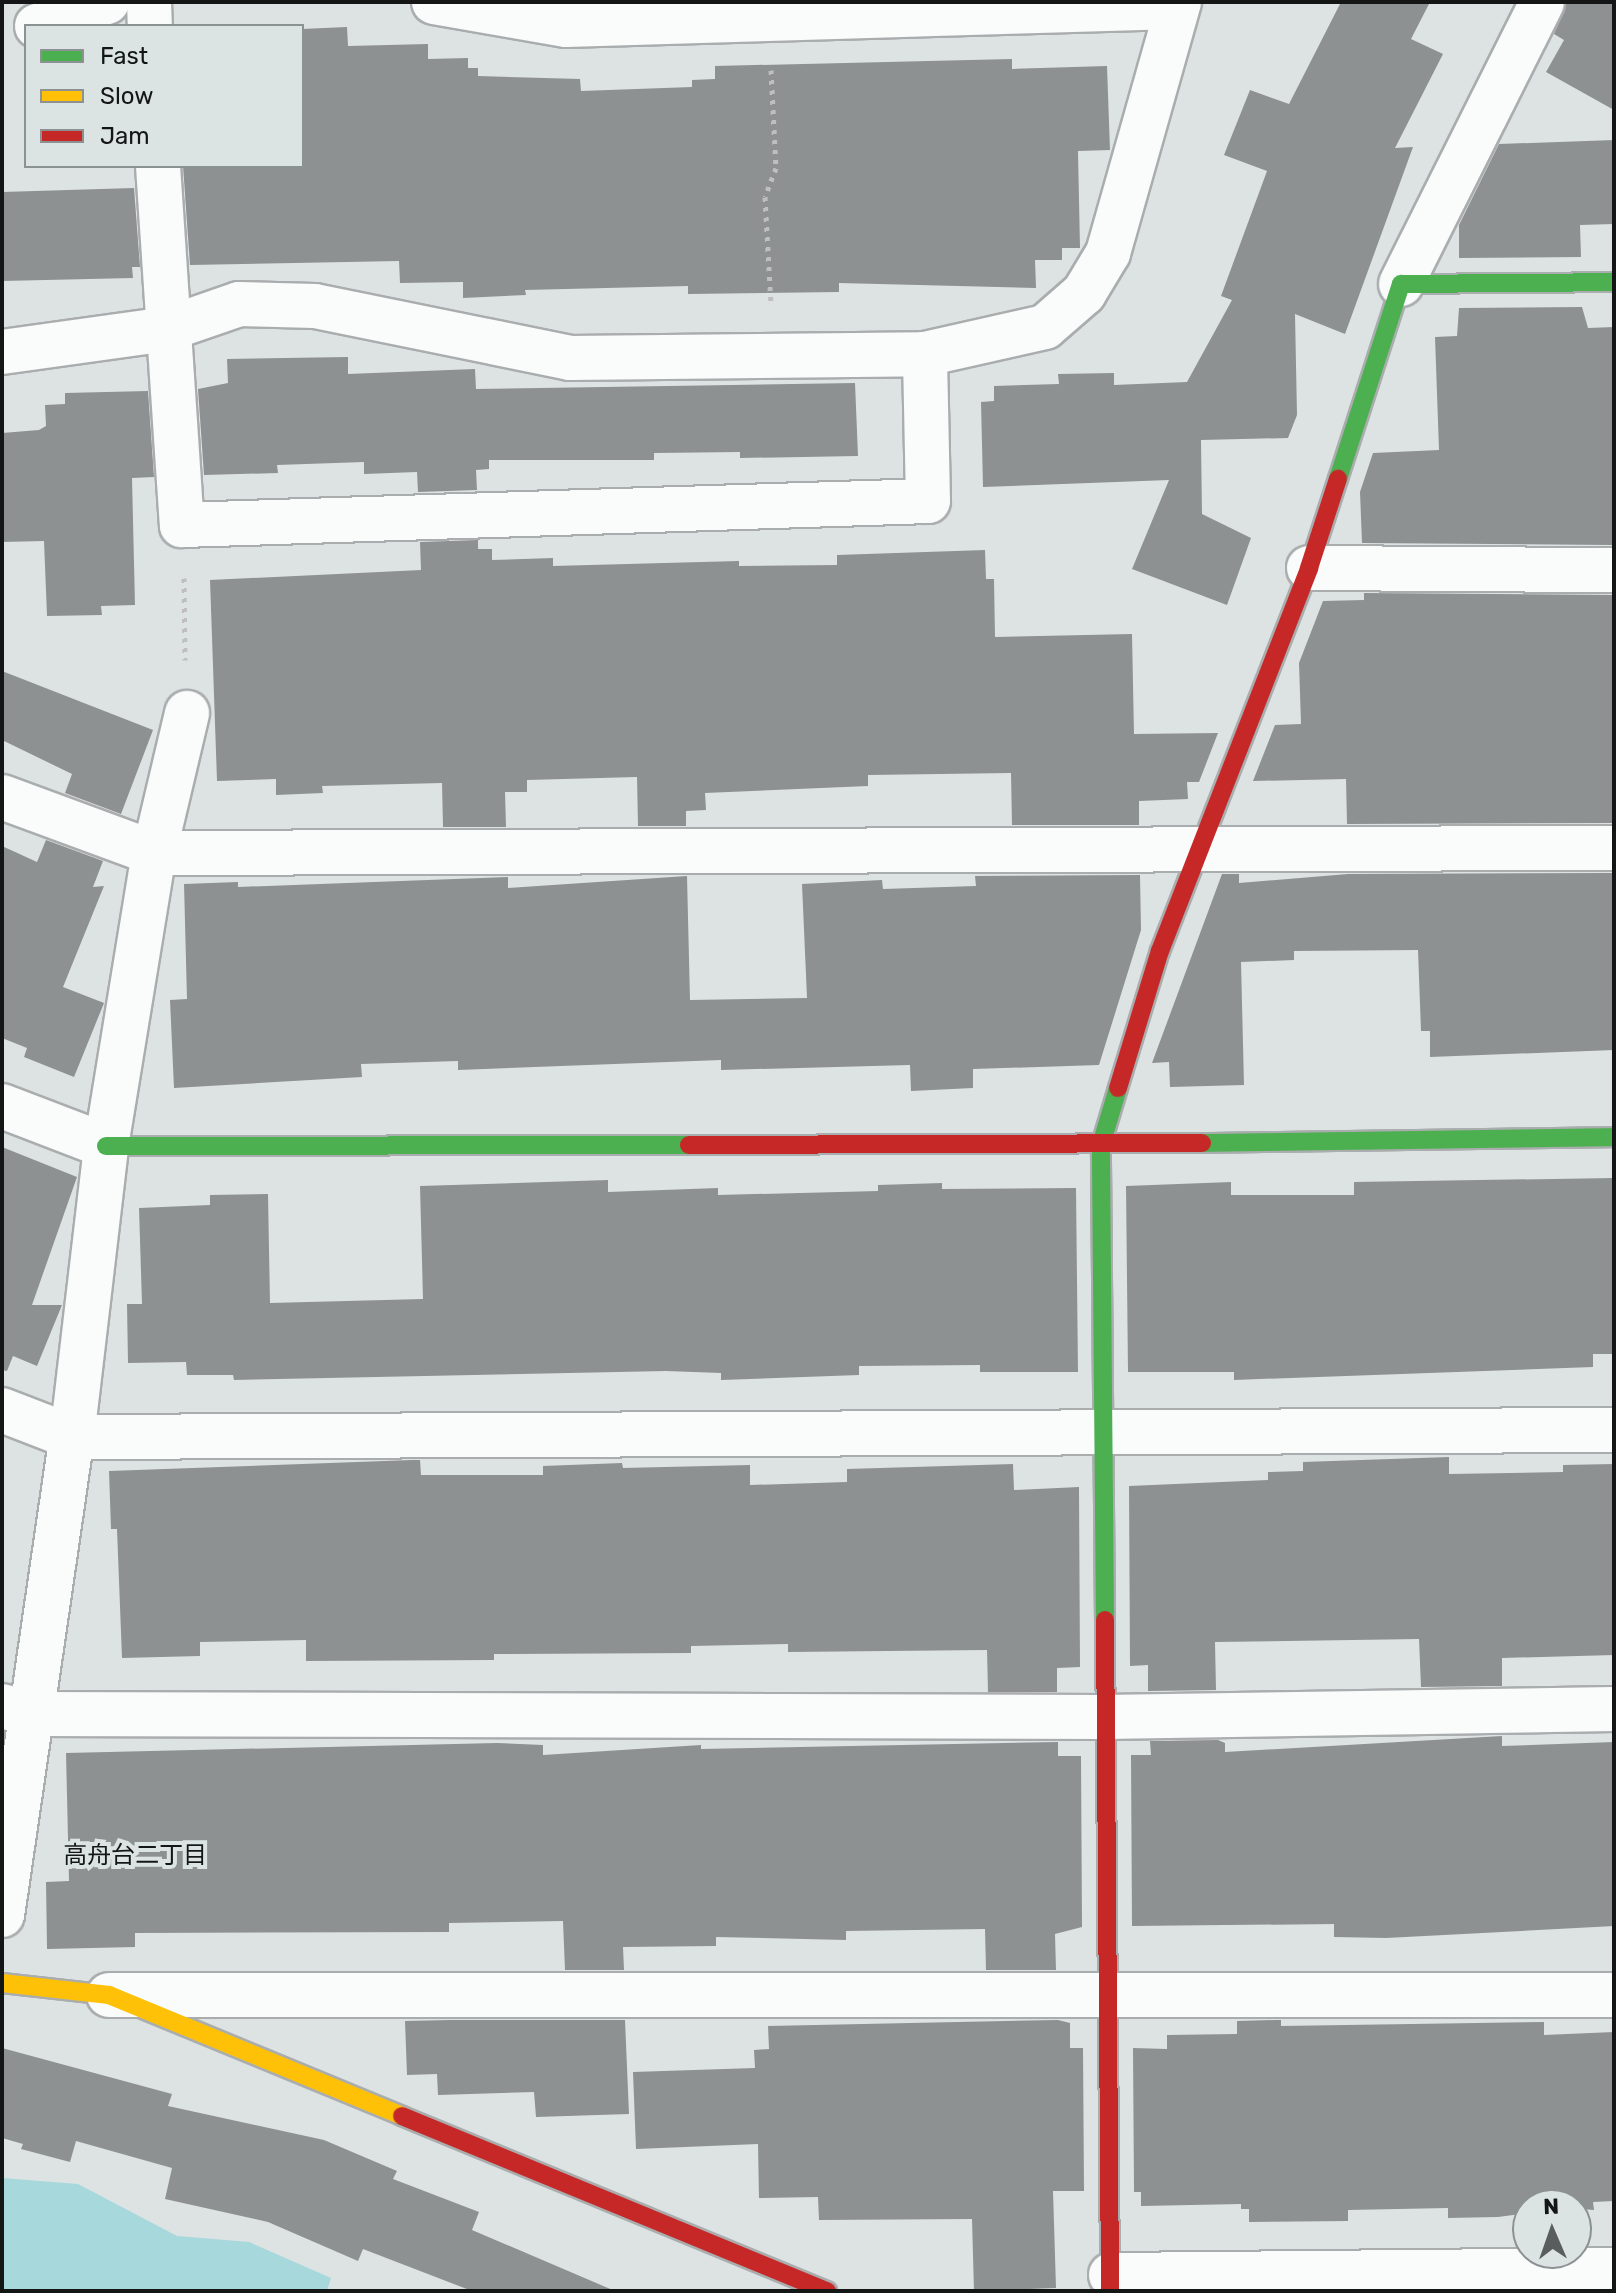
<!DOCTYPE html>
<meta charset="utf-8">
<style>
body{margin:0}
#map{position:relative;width:1616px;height:2293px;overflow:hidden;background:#dde2e2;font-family:Rubik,"Noto Sans JP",sans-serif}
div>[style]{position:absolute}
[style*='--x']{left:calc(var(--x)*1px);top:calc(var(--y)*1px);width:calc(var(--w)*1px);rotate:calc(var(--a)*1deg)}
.green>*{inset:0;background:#a7d8dc}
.building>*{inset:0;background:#8e9191}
.path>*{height:5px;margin-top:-2.5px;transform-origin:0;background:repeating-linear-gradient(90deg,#bfbfbf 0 4px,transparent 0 10px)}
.roads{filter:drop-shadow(2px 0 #aaadae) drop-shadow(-2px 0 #aaadae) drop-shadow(0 2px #aaadae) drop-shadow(0 -2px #aaadae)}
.street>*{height:44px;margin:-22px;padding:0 22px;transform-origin:22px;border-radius:22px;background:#fafbfb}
.fast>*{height:18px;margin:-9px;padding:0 9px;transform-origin:9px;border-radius:9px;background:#4caf50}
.slow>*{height:18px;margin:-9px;padding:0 9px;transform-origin:9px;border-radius:9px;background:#ffc107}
.jam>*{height:18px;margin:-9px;padding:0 9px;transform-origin:9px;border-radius:9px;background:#c62828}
span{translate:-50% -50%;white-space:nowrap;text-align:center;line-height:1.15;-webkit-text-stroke:8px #dce3e3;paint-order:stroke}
.neighbourhood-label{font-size:24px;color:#141616}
.frame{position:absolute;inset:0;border:4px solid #141616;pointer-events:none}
.legend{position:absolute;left:24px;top:24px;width:280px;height:144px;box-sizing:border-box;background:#dce3e3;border:2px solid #8c9191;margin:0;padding:10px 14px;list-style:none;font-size:24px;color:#141616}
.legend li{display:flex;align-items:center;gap:16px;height:40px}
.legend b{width:40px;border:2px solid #8c9191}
.north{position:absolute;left:1512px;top:2189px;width:80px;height:80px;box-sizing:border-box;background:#dce3e3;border:2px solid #8c9191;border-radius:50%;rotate:358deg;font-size:22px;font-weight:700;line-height:32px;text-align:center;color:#141616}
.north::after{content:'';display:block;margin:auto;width:28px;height:36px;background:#5a5d5d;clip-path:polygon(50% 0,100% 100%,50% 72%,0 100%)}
</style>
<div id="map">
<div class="green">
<div style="clip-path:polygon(2px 2178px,78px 2184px,177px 2236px,249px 2242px,331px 2278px,327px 2291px,2px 2291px)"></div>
</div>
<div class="building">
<div style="clip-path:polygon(1341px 2px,1430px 2px,1411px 39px,1443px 54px,1395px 148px,1413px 147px,1345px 334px,1295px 314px,1297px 415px,1288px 438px,1201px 440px,1202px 514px,1251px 538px,1227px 605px,1132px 569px,1169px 480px,983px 487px,981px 402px,994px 401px,994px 386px,1059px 384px,1058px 374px,1114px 373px,1114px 385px,1187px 382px,1232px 300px,1221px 296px,1267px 171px,1224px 155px,1250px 90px,1289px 104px)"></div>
<div style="clip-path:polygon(1567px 2px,1614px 2px,1614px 110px,1546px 72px,1564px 40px,1554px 34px)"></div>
<div style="clip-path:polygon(347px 27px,348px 46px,428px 44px,428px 59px,468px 58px,468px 68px,478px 68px,478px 76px,580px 79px,581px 91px,692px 87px,692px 80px,715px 79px,715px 66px,1012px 59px,1012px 69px,1107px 66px,1110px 150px,1078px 151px,1080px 248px,1062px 248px,1062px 260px,1035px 260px,1036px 288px,839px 283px,839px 292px,688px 294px,688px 286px,525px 290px,526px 295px,463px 298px,463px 282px,400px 283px,399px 261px,190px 265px,183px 166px,302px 166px,302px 29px)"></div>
<div style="clip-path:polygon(1614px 140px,1614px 224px,1580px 225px,1581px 257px,1459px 258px,1459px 225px,1499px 144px)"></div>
<div style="clip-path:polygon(134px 188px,140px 267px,132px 267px,133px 278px,2px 281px,2px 192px)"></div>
<div style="clip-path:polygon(1582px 307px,1588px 328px,1614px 327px,1614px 545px,1362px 543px,1360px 492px,1373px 453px,1439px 450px,1435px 337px,1457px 336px,1459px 308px)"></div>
<div style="clip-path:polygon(348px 357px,348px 374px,475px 369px,476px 389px,855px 383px,858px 456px,740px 458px,740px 452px,654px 453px,654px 460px,489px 460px,489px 469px,476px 470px,477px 490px,418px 492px,417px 472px,364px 474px,364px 462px,277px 465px,278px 473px,204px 475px,198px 389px,228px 383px,227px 359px)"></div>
<div style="clip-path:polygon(148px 391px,154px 477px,132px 478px,135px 605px,101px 606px,102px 615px,47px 616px,44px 541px,2px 542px,2px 433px,39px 430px,46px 426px,45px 405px,65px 404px,65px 393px)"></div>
<div style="clip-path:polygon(478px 540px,478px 549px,492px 549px,492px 560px,553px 558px,553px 566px,739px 561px,739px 566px,837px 565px,837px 555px,985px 550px,986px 579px,994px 579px,995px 637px,1132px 634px,1134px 734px,1218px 733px,1199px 782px,1187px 782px,1188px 799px,1139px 801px,1139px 825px,1012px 825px,1011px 773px,868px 775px,868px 786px,705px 793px,706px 810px,686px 811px,686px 826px,638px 826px,637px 777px,527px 780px,527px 792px,505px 792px,506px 827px,443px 827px,442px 783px,322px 786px,323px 793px,276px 795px,276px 779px,217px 781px,210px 580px,421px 570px,420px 542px)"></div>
<div style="clip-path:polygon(1364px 593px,1614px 595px,1614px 823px,1347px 824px,1346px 779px,1253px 781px,1275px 725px,1301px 724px,1299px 663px,1323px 601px,1364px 600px)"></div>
<div style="clip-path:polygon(2px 671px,153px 730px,121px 814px,65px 793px,72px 774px,2px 740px)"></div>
<div style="clip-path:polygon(46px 840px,103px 861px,93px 887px,104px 886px,63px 987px,104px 1003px,74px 1077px,24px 1057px,27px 1048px,2px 1038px,2px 846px,37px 862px)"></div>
<div style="clip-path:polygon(1614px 873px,1614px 1050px,1430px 1057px,1430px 1031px,1421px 1031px,1418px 950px,1294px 951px,1294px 960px,1241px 962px,1244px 1085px,1170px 1087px,1169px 1062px,1152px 1063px,1222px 874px,1239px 874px,1239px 883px,1348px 874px)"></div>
<div style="clip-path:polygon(1140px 875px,1141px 930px,1099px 1065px,973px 1069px,973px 1088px,911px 1091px,910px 1065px,721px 1070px,721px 1060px,458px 1070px,458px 1061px,361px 1064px,362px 1077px,174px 1088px,170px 1000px,187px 999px,184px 884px,238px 882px,238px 887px,508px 877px,508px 888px,687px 876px,690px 1000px,807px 998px,802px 884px,882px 880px,883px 889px,976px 886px,975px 876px)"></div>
<div style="clip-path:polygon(2px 1147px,77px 1177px,32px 1305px,62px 1305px,37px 1366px,13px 1356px,7px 1371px,2px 1370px)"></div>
<div style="clip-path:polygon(1614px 1178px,1614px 1354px,1593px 1354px,1593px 1367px,1234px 1380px,1234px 1372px,1128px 1372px,1126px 1186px,1231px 1182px,1231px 1195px,1354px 1195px,1354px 1182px)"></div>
<div style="clip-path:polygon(608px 1180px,608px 1192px,718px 1188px,718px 1195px,878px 1191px,878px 1185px,942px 1183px,942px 1189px,1076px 1188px,1078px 1372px,980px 1372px,980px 1365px,859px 1366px,859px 1375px,721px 1380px,721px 1373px,666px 1371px,234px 1380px,233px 1375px,187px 1375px,186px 1362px,128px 1363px,127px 1304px,142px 1304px,139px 1208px,210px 1205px,210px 1195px,268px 1194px,270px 1303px,423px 1299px,420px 1186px)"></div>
<div style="clip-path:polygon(1449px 1457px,1449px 1474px,1563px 1472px,1563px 1465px,1614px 1464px,1614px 1655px,1502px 1658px,1502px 1686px,1421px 1687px,1419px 1639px,1215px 1642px,1216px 1690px,1148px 1691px,1148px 1665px,1130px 1666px,1129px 1486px,1268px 1480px,1268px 1472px,1303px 1471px,1303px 1462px)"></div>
<div style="clip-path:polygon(412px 1460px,420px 1460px,421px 1475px,543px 1475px,543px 1466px,622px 1463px,623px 1468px,750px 1465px,750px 1485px,847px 1482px,847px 1469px,1013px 1464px,1014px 1490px,1079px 1487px,1080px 1667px,1057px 1668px,1057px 1692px,988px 1692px,987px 1650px,788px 1652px,788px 1644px,691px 1646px,691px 1653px,494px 1654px,494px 1660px,306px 1661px,306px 1640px,200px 1642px,200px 1656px,122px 1658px,117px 1529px,111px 1529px,109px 1471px)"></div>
<div style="clip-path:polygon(1502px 1736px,1502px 1746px,1614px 1742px,1614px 1926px,1386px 1938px,1334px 1937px,1334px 1924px,1132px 1926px,1131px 1755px,1151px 1755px,1150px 1741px,1218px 1740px,1225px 1743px,1225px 1752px)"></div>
<div style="clip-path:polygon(1058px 1742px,1058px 1756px,1081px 1756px,1082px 1927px,1055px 1934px,1056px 1970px,986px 1970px,985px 1929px,846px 1931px,846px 1940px,716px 1937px,716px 1946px,623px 1947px,624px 1970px,565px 1970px,563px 1921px,449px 1923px,449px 1932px,135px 1933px,135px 1947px,47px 1949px,46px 1882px,69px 1881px,66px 1753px,497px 1743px,543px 1745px,543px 1755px,701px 1745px,701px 1749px)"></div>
<div style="clip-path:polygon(451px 2020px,625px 2020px,629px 2114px,536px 2117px,534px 2092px,438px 2095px,437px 2074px,407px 2075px,405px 2021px)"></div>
<div style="clip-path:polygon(1058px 2020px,1070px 2023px,1070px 2048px,1083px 2048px,1084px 2191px,1053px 2191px,1056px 2288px,974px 2291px,972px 2219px,819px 2220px,818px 2197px,759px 2198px,758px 2144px,636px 2149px,633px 2072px,755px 2068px,754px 2050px,769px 2049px,768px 2026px)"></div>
<div style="clip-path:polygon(1275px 2020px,1281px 2020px,1281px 2026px,1544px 2022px,1544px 2035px,1614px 2032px,1614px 2201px,1593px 2202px,1594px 2210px,1528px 2205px,1528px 2213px,1498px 2217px,1448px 2218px,1448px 2208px,1348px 2210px,1348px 2221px,1249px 2222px,1249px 2209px,1241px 2209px,1241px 2204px,1141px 2206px,1141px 2192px,1134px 2192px,1133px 2048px,1167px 2049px,1167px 2035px,1237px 2034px,1237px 2021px)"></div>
<div style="clip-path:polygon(2px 2048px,172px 2094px,168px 2106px,324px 2140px,397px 2171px,393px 2179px,479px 2212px,472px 2230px,615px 2291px,472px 2291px,363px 2249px,358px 2261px,268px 2222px,165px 2199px,172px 2168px,76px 2141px,70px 2162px,21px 2149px,23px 2144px,2px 2138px)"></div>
</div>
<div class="path">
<div style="--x:771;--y:70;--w:98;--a:87.1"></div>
<div style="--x:776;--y:168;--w:31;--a:111"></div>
<div style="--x:765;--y:197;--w:109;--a:86.8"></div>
<div style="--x:184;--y:578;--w:82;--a:89.3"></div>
</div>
<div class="roads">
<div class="street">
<div style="--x:149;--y:2;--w:24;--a:88"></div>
<div style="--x:434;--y:2;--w:134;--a:9.9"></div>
<div style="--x:566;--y:25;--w:610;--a:-1.69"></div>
<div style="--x:37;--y:26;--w:74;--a:-18.9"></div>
<div style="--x:158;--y:166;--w:360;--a:86.2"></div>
<div style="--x:182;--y:525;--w:746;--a:-1.84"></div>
<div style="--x:928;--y:501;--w:147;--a:-91.2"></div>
<div style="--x:1401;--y:284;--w:315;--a:-63.4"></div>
<div style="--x:2;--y:352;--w:167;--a:-7.9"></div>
<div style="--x:167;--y:329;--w:76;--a:-19.1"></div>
<div style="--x:239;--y:304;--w:76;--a:1.5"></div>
<div style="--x:315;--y:306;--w:260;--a:11.5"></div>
<div style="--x:570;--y:358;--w:355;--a:-0.6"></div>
<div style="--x:925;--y:354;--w:123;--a:-12.7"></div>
<div style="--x:1045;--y:327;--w:52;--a:-41.1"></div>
<div style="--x:1084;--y:293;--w:47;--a:-59"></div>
<div style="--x:1108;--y:253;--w:261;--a:-74.2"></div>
<div style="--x:1309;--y:568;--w:305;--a:0.4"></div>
<div style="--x:2;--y:797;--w:162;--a:20.2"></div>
<div style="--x:154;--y:853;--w:1460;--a:-0.2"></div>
<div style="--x:2;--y:1106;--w:111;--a:21"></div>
<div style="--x:2;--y:1410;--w:75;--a:21.1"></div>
<div style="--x:72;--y:1437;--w:1542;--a:-0.26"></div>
<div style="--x:2;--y:1706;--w:30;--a:15"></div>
<div style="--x:31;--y:1714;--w:1072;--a:0.16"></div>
<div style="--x:1103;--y:1717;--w:511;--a:-0.9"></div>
<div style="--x:2;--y:1915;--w:483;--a:-81.7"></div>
<div style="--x:72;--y:1437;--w:293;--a:-83.3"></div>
<div style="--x:106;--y:1146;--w:297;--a:-80.7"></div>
<div style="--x:154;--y:853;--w:144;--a:-76.7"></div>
<div style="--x:109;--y:1995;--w:1505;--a:0"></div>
<div style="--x:1111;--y:2275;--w:503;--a:-0.57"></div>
</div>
<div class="fast">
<div style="--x:1338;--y:479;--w:205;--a:-72.1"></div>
<div style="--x:1401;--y:284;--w:213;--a:-0.5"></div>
<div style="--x:1202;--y:1143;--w:412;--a:-0.8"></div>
<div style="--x:106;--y:1146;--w:583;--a:-0.1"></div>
<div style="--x:1105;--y:1620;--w:475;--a:-90.5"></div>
<div style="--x:1101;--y:1145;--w:59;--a:-73.4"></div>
</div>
<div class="slow">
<div style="--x:2;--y:1983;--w:108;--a:6.4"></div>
<div style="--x:109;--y:1995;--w:317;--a:22.4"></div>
</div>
<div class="jam">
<div style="--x:1118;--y:1088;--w:143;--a:-73"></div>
<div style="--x:1160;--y:951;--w:411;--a:-68.7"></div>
<div style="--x:1309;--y:568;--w:94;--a:-72"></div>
<div style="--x:689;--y:1145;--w:513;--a:-0.22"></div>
<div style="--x:1105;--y:1620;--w:671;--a:89.57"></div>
<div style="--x:402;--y:2116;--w:460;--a:22.4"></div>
</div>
</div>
<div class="neighbourhood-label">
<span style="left:135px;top:1856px">高舟台二丁目</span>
</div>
<div class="frame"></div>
<ul class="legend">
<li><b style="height:10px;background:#4caf50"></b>Fast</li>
<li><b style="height:10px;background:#ffc107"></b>Slow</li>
<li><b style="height:10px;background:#c62828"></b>Jam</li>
</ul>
<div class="north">N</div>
</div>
